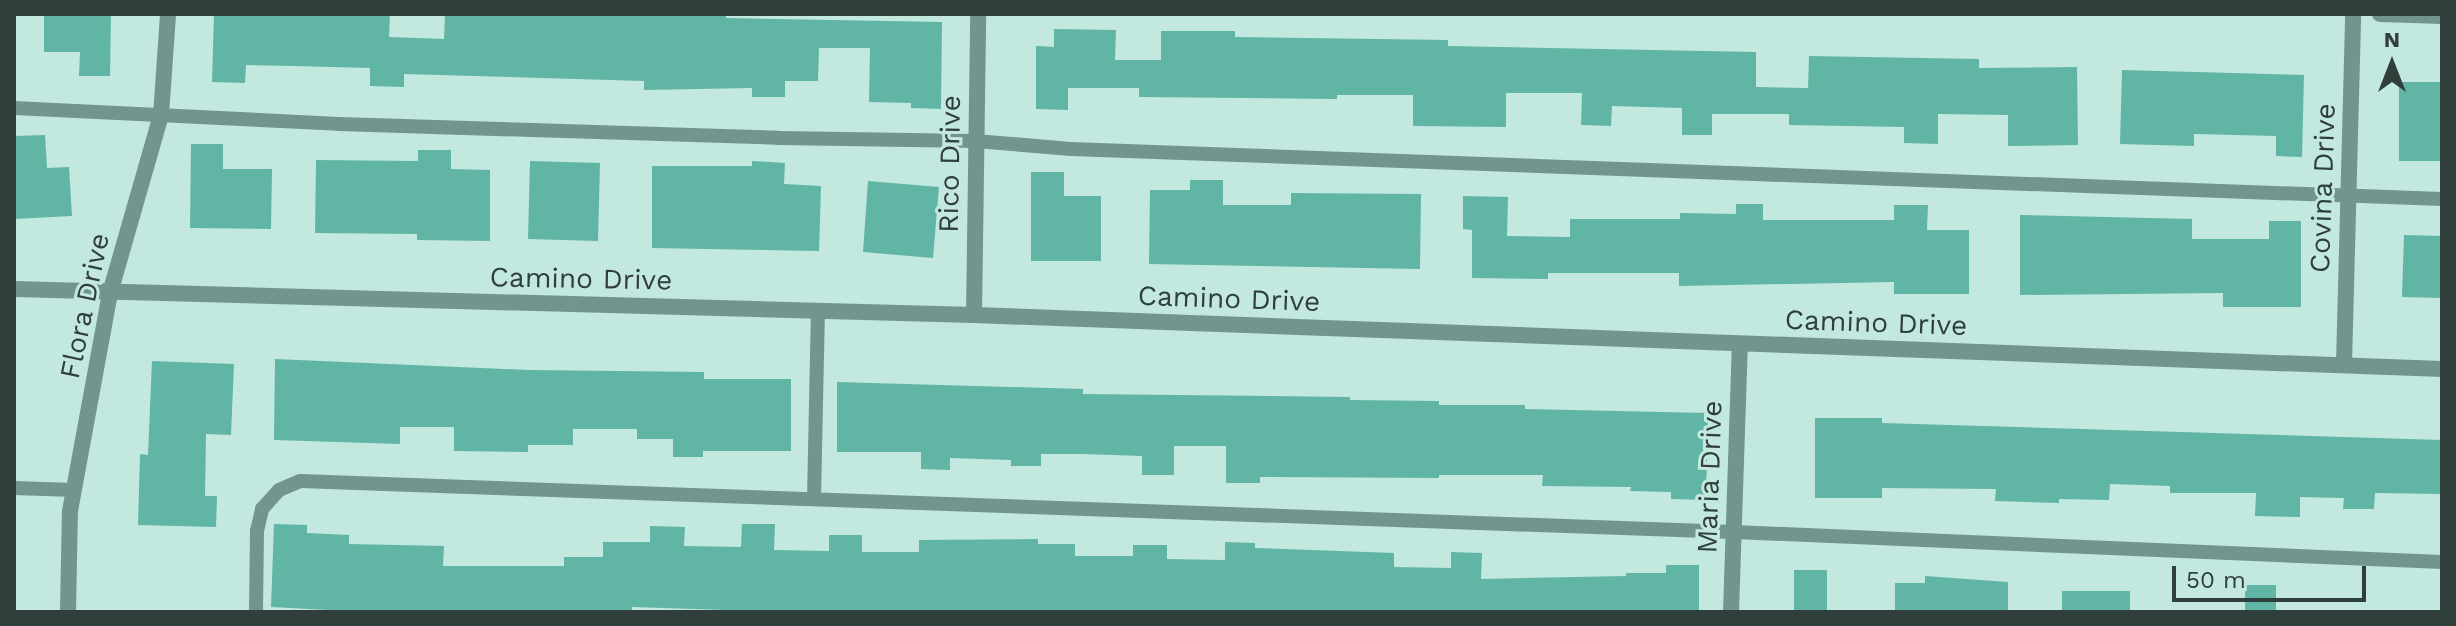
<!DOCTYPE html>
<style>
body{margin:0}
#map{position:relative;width:2456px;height:626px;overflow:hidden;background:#c3e8df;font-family:"Work Sans",sans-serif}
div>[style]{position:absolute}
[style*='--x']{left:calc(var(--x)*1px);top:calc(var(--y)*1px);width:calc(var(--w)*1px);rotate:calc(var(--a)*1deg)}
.building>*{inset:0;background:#61b5a4}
.service>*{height:14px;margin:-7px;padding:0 7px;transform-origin:7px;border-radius:7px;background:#74958d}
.minor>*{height:16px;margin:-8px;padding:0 8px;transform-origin:8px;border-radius:8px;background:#74958d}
span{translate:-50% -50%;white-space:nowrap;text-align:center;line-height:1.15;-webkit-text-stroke:6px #c3e8df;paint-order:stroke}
.street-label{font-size:28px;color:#303f3c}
.frame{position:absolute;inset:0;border:16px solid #303f3c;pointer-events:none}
.north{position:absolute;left:2352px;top:24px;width:80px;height:80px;-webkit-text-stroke:6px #c3e8df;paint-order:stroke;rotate:0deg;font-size:22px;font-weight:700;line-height:32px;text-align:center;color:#303f3c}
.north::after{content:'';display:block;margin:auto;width:28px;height:36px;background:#303f3c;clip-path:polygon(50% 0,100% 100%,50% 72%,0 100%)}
.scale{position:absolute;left:2172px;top:566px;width:194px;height:36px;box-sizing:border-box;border:4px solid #303f3c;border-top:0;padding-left:10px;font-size:24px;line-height:28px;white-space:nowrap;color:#303f3c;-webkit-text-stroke:6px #c3e8df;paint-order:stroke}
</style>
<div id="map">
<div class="building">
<div style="clip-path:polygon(44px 14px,111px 14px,110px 76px,79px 76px,80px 52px,44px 52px)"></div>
<div style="clip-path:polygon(214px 14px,390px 14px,389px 37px,444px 39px,445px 14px,726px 14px,726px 18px,942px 22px,941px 109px,911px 108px,911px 103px,869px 102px,870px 48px,819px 48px,818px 81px,785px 81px,785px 97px,752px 97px,752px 88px,644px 90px,644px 81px,404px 74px,404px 87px,370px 86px,370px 68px,294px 66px,246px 65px,245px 83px,212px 82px)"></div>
<div style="clip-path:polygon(1054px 29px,1116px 30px,1115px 60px,1161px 60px,1161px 31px,1235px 31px,1235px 37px,1448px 40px,1448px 46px,1756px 52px,1756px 87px,1808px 88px,1809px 56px,1979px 59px,1979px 68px,2077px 67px,2078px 145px,2008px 146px,2008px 115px,1938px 114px,1938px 144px,1904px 143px,1904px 127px,1789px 125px,1789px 114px,1712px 114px,1712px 135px,1682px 135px,1682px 108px,1612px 106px,1611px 126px,1581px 125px,1582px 93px,1506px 93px,1506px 127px,1413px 126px,1413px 95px,1337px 95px,1337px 99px,1139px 97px,1139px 88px,1068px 88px,1068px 110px,1036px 109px,1036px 46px,1054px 47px)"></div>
<div style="clip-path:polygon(2122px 70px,2304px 75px,2302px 157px,2276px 156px,2276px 136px,2194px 134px,2194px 146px,2120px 144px)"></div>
<div style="clip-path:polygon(2399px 82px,2442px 82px,2442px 161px,2399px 161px)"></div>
<div style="clip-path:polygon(45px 135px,47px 168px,69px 167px,72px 216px,14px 219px,14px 136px)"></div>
<div style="clip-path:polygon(191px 144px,223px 144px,223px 169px,272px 169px,271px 229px,190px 228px)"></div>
<div style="clip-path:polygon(418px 150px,451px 150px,451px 169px,490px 170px,490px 241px,417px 240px,417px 234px,315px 233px,316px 160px,418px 161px)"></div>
<div style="clip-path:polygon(530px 161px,600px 163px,598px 241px,528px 239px)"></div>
<div style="clip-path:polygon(752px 161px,785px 163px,784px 184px,821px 186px,819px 251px,652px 248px,652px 166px,752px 166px)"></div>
<div style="clip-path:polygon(1031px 172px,1064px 172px,1064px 196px,1101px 196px,1101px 261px,1031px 261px)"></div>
<div style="clip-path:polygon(1190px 180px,1223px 180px,1223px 205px,1291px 205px,1291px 193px,1421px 194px,1420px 269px,1149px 264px,1150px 190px,1190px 190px)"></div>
<div style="clip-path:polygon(868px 181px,939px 187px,933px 258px,863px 252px)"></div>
<div style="clip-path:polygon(1463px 196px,1508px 197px,1507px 236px,1570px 237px,1570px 219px,1680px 219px,1680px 213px,1736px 214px,1736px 204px,1763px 204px,1763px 220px,1894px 220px,1894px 205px,1928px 205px,1927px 230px,1969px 230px,1969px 294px,1894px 294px,1894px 282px,1679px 286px,1679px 273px,1548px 273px,1548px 279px,1472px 278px,1472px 230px,1463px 229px)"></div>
<div style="clip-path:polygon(2020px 215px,2192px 219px,2192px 239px,2269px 239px,2269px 221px,2301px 221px,2301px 307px,2223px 307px,2223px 293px,2020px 295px)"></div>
<div style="clip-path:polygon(2404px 235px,2442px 236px,2442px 298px,2402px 297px)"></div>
<div style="clip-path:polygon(275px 359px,530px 370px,704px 372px,704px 379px,791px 379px,791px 451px,703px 451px,703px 457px,673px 457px,673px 439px,637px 439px,637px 429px,573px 429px,573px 445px,528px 445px,528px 452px,454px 451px,454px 427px,400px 427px,400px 444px,274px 440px)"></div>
<div style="clip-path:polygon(152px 361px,234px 364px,231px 435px,206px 434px,205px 496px,217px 496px,216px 527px,138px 525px,140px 454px,148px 455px)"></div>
<div style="clip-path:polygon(837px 382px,1083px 389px,1083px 394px,1350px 397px,1350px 400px,1439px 401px,1439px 405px,1525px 405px,1525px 409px,1708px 413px,1706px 500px,1671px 499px,1671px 492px,1630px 491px,1631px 487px,1542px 486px,1543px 475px,1439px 475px,1439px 478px,1260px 477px,1260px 483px,1226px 483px,1226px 446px,1174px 446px,1174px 475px,1142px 475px,1142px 456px,1082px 454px,1041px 454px,1041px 466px,1011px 466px,1011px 460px,950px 458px,950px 470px,921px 469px,921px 452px,837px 452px)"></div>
<div style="clip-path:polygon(1815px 418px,1882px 418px,1882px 423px,2442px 440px,2442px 494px,2375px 493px,2374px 509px,2343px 509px,2344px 498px,2300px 497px,2300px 517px,2255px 516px,2256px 493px,2170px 493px,2170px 486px,2110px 484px,2109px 500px,2059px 499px,2059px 503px,1995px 501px,1996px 489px,1882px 488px,1882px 498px,1815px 498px)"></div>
<div style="clip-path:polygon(274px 524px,307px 525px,307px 533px,349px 535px,349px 544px,444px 546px,443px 566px,564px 566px,564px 557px,603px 557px,603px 542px,650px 542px,650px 526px,685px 527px,684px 546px,741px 547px,742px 524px,775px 524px,774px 550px,829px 551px,829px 535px,862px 535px,862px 552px,919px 552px,919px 540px,1038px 539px,1038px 544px,1075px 544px,1075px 556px,1133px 556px,1133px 545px,1167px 545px,1167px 559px,1225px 560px,1225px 542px,1255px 543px,1255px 548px,1394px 553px,1394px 567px,1451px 568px,1451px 552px,1482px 553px,1481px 579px,1626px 576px,1626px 573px,1666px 573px,1666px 565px,1699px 565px,1699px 612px,791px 612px,632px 607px,632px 612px,366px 612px,271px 607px)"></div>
<div style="clip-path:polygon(1794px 570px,1827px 570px,1827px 612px,1794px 612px)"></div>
<div style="clip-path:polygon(1925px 576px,2008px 582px,2008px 612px,1895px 612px,1895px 583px,1925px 583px)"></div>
<div style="clip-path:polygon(2245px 585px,2276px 585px,2276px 612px,2245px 612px)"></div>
<div style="clip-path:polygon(2062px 591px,2130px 591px,2130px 612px,2062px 612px)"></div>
</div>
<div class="service">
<div style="--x:14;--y:108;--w:325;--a:2.8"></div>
<div style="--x:339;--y:124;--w:439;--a:1.8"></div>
<div style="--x:778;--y:138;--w:198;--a:0.9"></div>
<div style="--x:976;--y:141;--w:95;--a:4.8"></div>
<div style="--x:1071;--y:149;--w:1372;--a:2.09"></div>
<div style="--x:14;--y:488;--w:60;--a:1.9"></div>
<div style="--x:814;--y:499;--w:188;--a:-88.8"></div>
<div style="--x:256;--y:612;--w:81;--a:-89.3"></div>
<div style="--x:257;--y:531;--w:23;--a:-77"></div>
<div style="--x:262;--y:509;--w:25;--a:-48"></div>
<div style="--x:279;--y:490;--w:23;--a:-23"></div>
<div style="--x:300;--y:481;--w:1435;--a:2.04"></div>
<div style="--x:1734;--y:532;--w:709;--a:2.43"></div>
</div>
<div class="minor">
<div style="--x:2380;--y:14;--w:62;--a:1.8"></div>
<div style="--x:14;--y:289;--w:960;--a:1.55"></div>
<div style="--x:974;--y:315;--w:1469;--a:2.11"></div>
<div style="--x:974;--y:315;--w:301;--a:-89.2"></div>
<div style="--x:2344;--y:364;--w:350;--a:-88.5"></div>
<div style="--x:68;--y:612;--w:101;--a:-88.9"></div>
<div style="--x:70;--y:511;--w:222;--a:-79.6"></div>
<div style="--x:110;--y:293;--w:185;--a:-74"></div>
<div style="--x:161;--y:115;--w:101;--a:-86"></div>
<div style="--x:1731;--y:612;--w:267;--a:-88.1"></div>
</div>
<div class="street-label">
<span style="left:950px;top:164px;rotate:-89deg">Rico Drive</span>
<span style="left:2323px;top:188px;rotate:-88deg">Covina Drive</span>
<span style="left:581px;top:279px;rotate:1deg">Camino Drive</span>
<span style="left:1229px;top:299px;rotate:2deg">Camino Drive</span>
<span style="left:85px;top:306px;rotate:-78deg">Flora Drive</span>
<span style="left:1876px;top:323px;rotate:2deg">Camino Drive</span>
<span style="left:1710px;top:477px;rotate:-88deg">Maria Drive</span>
</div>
<div class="frame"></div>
<div class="north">N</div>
<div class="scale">50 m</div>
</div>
